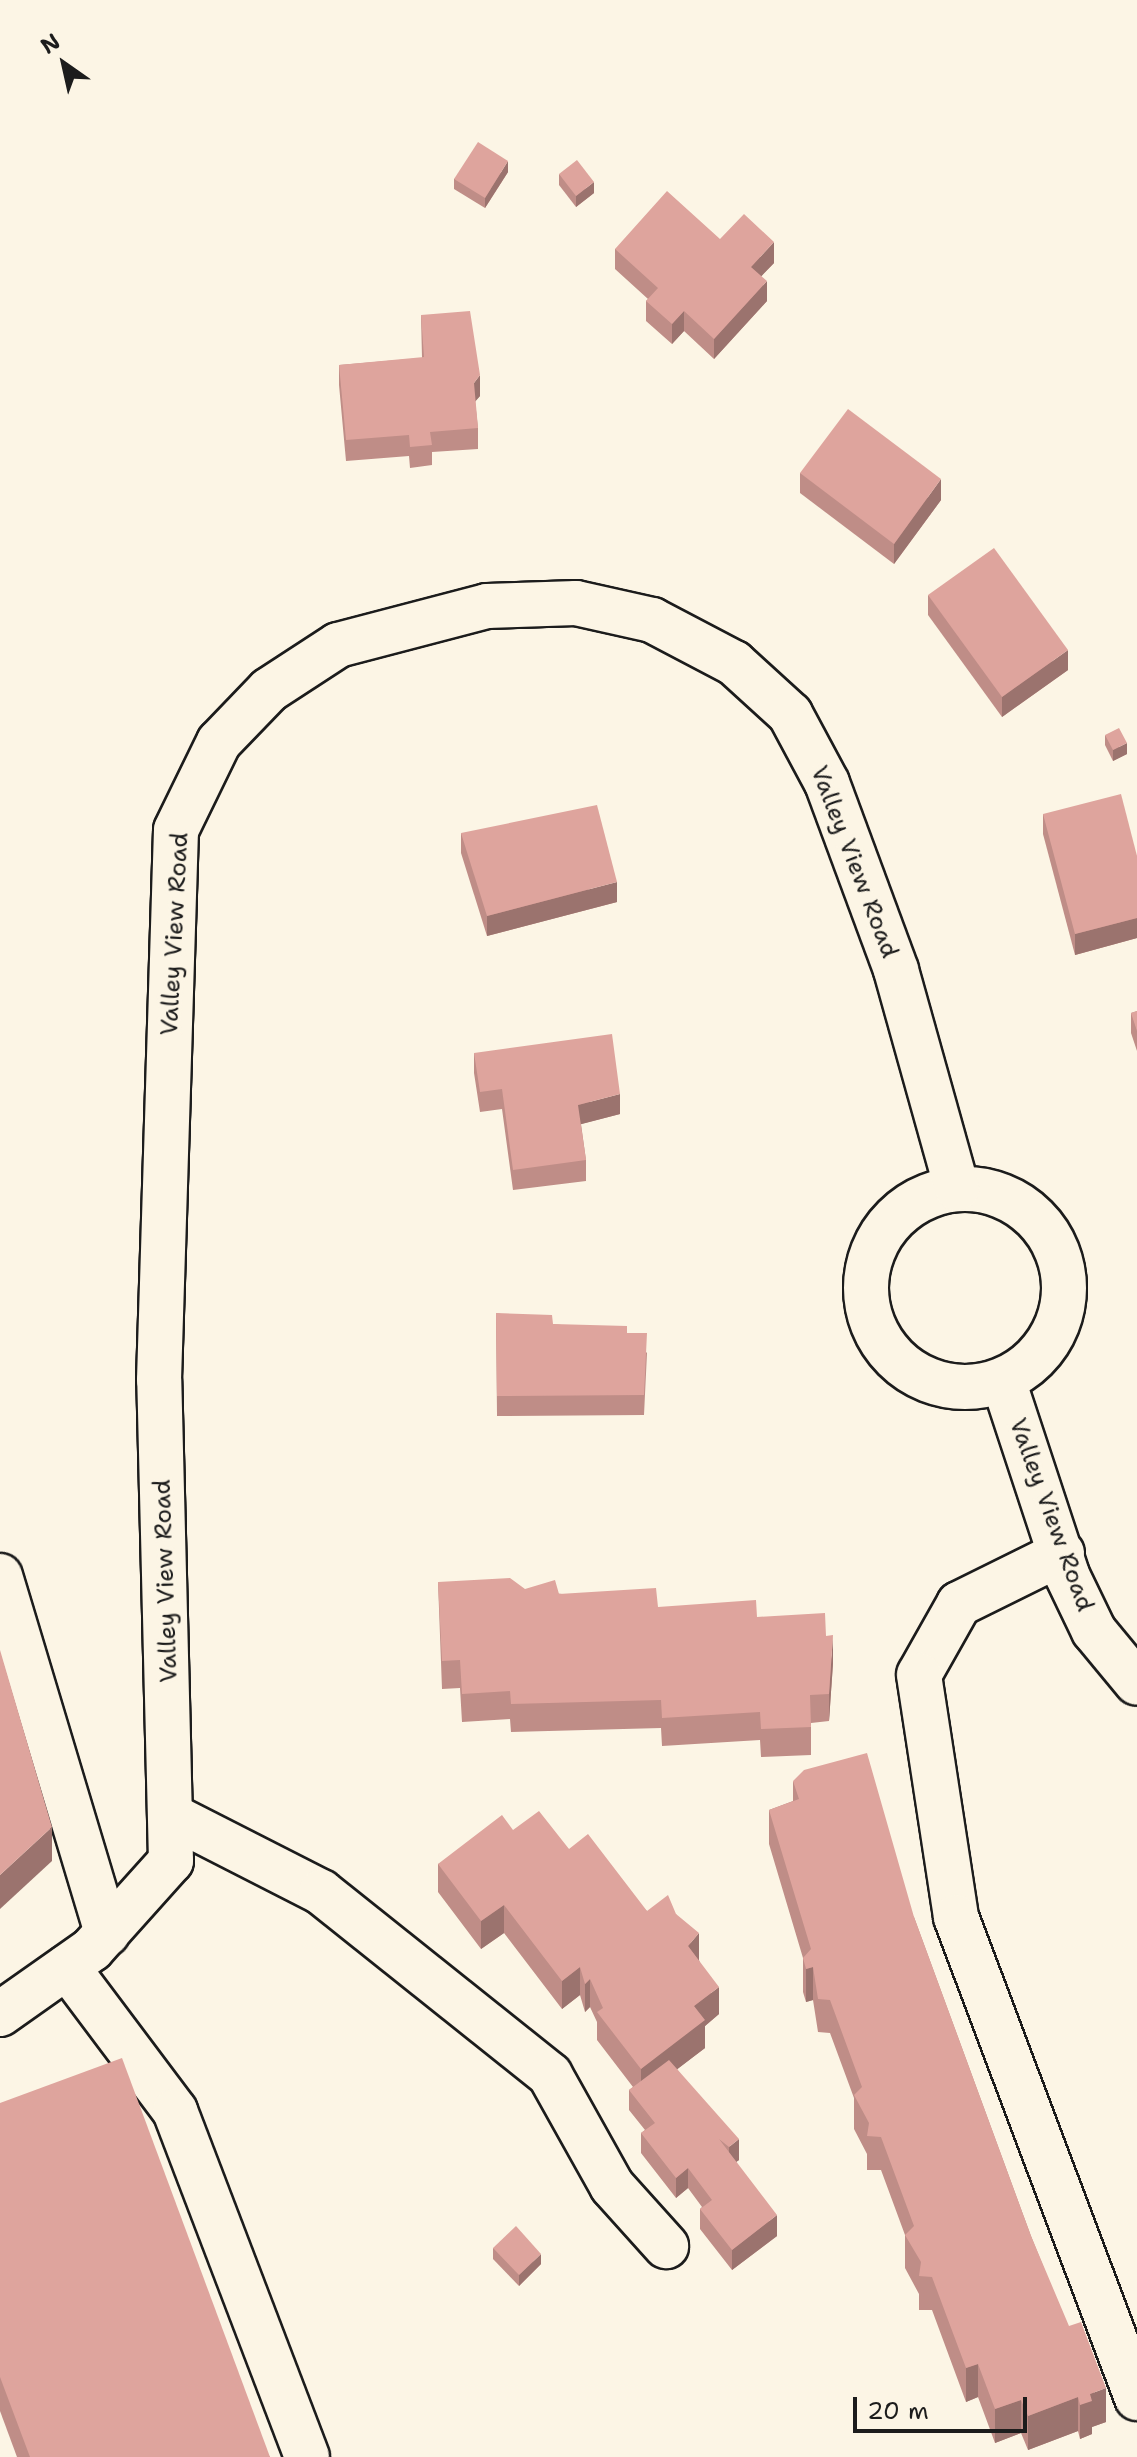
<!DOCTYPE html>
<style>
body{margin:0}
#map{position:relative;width:1137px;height:2457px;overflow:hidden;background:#fcf5e5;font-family:"Shantell Sans",sans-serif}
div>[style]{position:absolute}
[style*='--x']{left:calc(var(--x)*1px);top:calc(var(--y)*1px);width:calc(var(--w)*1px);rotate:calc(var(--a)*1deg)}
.roads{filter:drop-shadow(2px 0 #1c1c1c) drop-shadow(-2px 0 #1c1c1c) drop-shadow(0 2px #1c1c1c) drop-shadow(0 -2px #1c1c1c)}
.minor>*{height:44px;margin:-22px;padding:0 22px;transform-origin:22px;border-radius:22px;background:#fcf5e5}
.minor>.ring{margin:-22px;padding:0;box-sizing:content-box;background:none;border:44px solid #fcf5e5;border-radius:50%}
.wall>*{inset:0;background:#bf8d87}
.shaded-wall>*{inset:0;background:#9b736e}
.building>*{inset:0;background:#dea49d}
span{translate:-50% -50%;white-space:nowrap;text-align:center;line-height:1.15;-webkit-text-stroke:7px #fcf5e5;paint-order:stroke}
.street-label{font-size:24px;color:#1c1c1c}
.north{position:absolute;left:24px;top:24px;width:80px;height:80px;-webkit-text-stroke:6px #fcf5e5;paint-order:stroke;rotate:326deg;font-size:22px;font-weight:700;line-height:32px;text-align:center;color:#1c1c1c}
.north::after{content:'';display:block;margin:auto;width:28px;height:36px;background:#1c1c1c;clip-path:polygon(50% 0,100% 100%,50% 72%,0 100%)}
.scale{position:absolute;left:853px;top:2397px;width:174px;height:36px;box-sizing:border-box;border:4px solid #1c1c1c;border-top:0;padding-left:10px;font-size:24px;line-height:28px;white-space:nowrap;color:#1c1c1c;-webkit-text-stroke:6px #fcf5e5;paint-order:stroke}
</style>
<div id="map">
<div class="roads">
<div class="minor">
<div class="ring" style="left:866px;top:1189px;width:154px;height:154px"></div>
<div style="--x:1003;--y:1380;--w:205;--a:71.8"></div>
<div style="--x:1067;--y:1575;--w:62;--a:64.3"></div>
<div style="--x:1094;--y:1631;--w:67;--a:50.4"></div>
<div style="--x:1062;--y:1553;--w:115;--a:153.7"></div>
<div style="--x:959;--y:1604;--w:81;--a:119.4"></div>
<div style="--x:919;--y:1675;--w:245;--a:81.3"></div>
<div style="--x:956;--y:1917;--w:514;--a:69.38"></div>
<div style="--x:0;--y:1576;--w:373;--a:73.3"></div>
<div style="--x:172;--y:1816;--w:167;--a:27"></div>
<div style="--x:321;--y:1892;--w:293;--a:38.6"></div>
<div style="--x:550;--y:2075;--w:127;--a:60.8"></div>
<div style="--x:612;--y:2186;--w:81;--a:48"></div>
<div style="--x:67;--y:1967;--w:180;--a:53.1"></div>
<div style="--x:175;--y:2111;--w:370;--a:69.1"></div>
<div style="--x:0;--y:2014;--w:113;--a:-35.2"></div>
<div style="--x:92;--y:1949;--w:118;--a:-48.1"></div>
<div style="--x:171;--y:1861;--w:481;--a:-91.4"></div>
<div style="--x:159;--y:1380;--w:550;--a:-88.23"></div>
<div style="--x:176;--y:830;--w:98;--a:-64"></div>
<div style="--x:219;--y:742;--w:72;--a:-46.1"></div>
<div style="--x:269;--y:690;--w:82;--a:-33.1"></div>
<div style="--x:338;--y:645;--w:154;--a:-14.7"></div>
<div style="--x:487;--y:606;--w:89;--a:-1.9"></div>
<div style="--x:576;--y:603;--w:78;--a:12.6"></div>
<div style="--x:652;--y:620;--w:93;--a:27.7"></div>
<div style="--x:734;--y:663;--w:76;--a:42.3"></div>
<div style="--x:790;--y:714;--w:78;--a:61.8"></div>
<div style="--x:827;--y:783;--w:199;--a:69.7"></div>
<div style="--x:896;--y:970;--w:227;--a:74.4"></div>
</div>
</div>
<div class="wall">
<div style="clip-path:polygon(508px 172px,485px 208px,454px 189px,454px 179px)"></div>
<div style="clip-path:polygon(559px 174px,594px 193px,576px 207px,559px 185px)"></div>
<div style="clip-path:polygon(720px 239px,774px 263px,761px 276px,767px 301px,714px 359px,684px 331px,672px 344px,646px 321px,646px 301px,648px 299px,615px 269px,615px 249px)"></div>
<div style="clip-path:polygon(421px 315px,480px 396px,475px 401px,478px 428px,478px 449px,432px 452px,432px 465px,410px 468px,409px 456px,346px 461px,339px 385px,339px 365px,422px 358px)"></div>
<div style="clip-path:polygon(800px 473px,941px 500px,894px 564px,800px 493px)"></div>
<div style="clip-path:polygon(928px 595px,1068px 670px,1002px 717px,928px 615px)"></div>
<div style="clip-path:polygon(1105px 735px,1127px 754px,1113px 761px,1105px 745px)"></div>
<div style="clip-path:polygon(1043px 814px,1137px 856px,1137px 938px,1075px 955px,1043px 834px)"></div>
<div style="clip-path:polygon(461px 833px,617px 902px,487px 936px,461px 853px)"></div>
<div style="clip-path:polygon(1137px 1011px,1137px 1051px,1131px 1033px,1131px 1013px)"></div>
<div style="clip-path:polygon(474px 1053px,620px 1114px,581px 1124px,586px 1160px,586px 1181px,513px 1190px,502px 1109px,480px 1112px,474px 1073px)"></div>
<div style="clip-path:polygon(496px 1313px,553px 1324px,627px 1333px,647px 1353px,644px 1415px,497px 1416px)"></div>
<div style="clip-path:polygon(438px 1582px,525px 1589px,658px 1607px,757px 1617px,826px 1636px,833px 1663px,829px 1721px,811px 1723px,811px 1755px,761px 1757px,760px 1740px,662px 1746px,661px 1728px,511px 1732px,510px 1719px,462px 1722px,460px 1688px,442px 1689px)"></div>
<div style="clip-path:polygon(793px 1781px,914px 1917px,1031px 2236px,1106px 2422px,1092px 2427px,1092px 2434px,1080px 2439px,1078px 2431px,1028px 2450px,1021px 2433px,995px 2443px,978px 2397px,966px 2402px,932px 2310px,919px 2310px,919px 2294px,905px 2268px,905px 2235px,881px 2170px,867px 2170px,867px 2154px,854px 2129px,854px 2098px,830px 2033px,818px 2032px,813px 2000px,806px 2002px,803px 1992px,803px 1958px,769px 1844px,769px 1810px,793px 1801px)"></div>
<div style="clip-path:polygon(513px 1830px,569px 1849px,647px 1911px,676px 1914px,699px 1960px,719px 2014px,705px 2026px,705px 2048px,677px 2069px,739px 2160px,736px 2162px,777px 2236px,732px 2270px,700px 2229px,700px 2209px,702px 2207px,688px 2188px,676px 2198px,641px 2153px,641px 2133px,645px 2130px,629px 2110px,629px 2090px,633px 2087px,597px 2040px,597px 2022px,590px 2007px,585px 2012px,580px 1995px,562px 2009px,504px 1933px,481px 1949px,438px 1892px,438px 1864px)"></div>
<div style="clip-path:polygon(0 2103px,270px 2457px,17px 2457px,0 2411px)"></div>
<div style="clip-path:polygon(493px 2248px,541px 2264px,519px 2286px,493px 2259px)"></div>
</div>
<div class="shaded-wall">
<div style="clip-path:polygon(508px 161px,508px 172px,485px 208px,485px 198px)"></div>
<div style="clip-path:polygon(594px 182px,594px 193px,576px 207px,576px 196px)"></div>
<div style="clip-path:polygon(774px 242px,774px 263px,751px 287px,751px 267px)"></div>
<div style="clip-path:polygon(767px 281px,767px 301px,714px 359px,714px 339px)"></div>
<div style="clip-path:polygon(684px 311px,684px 331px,672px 344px,672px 324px)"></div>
<div style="clip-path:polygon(480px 375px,480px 396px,474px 403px,474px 383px)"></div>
<div style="clip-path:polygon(941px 479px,941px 500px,894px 564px,894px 544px)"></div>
<div style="clip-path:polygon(1068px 650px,1068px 670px,1002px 717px,1002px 697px)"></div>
<div style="clip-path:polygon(1127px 743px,1127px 754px,1113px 761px,1113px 750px)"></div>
<div style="clip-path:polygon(617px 882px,617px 902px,487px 936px,487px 916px)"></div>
<div style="clip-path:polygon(1137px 918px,1137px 938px,1075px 955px,1075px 934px)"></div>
<div style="clip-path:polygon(620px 1094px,620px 1114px,578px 1125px,578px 1105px)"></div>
<div style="clip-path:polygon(833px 1635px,833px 1663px,829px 1721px,829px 1694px)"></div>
<div style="clip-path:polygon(52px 1827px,52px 1861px,0 1909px,0 1875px)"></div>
<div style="clip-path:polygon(504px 1905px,504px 1933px,481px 1949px,481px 1921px)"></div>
<div style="clip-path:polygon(699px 1933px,699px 1961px,688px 1946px)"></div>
<div style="clip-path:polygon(580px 1967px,580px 1995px,562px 2009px,562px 1981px)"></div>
<div style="clip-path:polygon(813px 1967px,813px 2000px,806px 2002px,806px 1969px)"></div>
<div style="clip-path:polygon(590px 1979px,590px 2007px,585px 2012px,585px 1984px)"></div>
<div style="clip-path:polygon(719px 1987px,719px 2014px,705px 2026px,705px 2048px,641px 2097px,641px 2069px,694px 2006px)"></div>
<div style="clip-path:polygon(739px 2139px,739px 2160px,729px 2167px,729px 2147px)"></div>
<div style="clip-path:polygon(688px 2168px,688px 2188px,676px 2198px,676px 2178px)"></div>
<div style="clip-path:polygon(777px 2215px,777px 2236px,732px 2270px,732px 2250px)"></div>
<div style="clip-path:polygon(541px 2254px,541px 2264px,519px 2286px,519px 2275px)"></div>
<div style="clip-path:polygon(978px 2364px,978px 2397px,966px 2402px,966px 2368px)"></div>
<div style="clip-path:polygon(1106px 2388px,1106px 2422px,1092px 2427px,1092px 2434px,1080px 2439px,1080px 2405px,1090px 2394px)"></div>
<div style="clip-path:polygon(1078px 2397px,1078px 2431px,1028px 2450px,1028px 2416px)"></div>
<div style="clip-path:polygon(1021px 2400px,1021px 2433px,995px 2443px,995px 2409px)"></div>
</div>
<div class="building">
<div style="clip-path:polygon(478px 142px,508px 161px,485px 198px,454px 179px)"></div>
<div style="clip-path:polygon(577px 160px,594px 182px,576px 196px,559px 174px)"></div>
<div style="clip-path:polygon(667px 191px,720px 239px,744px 214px,774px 242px,751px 267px,767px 281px,714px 339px,684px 311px,672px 324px,646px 301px,658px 288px,615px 249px)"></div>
<div style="clip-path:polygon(470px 311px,480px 375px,474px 383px,478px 428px,430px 432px,432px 445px,410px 447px,409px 435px,346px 440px,339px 365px,424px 357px,421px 315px)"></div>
<div style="clip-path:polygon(848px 409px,941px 479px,894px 544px,800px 473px)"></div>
<div style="clip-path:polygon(994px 548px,1068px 650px,1002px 697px,928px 595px)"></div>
<div style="clip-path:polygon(1119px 728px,1127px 743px,1113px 750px,1105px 735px)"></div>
<div style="clip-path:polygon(1121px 794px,1137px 856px,1137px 918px,1075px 934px,1043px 814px)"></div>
<div style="clip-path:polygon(597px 805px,617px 882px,487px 916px,461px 833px)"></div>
<div style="clip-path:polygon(1137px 1011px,1137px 1031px,1131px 1013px)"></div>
<div style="clip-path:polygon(612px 1034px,620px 1094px,578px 1105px,586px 1160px,513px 1170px,502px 1089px,480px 1092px,474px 1053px)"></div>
<div style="clip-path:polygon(496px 1313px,552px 1315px,553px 1324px,627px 1326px,627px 1333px,647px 1333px,644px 1395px,497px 1396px)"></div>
<div style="clip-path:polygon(510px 1578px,525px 1589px,555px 1580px,559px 1594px,656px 1588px,658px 1607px,756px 1600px,757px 1617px,825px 1613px,826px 1636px,833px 1635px,829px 1694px,810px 1695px,811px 1727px,761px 1729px,760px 1712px,662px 1718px,661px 1700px,511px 1704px,510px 1691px,462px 1694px,460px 1660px,442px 1661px,438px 1582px)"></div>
<div style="clip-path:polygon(0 1650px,52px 1827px,0 1875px)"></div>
<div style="clip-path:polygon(867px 1753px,914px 1917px,1031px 2236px,1069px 2326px,1081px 2322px,1106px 2388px,1090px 2394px,1092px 2401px,1080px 2405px,1078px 2397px,1028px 2416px,1021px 2400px,995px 2409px,978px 2364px,966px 2368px,932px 2277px,919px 2276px,921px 2262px,905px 2235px,914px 2226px,881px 2137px,867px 2136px,869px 2123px,854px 2095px,862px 2087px,830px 2000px,818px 1999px,813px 1967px,806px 1969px,803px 1958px,811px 1949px,769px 1810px,799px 1799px,793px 1781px,804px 1770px)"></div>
<div style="clip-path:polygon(539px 1811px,569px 1849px,588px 1834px,647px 1911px,668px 1895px,676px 1914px,699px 1933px,688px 1946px,719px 1987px,694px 2006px,705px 2020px,641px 2069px,597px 2012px,603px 2008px,590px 1979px,585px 1984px,580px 1967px,562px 1981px,504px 1905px,481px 1921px,438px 1864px,502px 1815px,513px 1830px)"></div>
<div style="clip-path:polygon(122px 2058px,270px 2457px,30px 2457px,0 2377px,0 2103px)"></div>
<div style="clip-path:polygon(669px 2060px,739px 2139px,729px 2147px,719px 2139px,777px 2215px,732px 2250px,700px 2209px,712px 2200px,688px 2168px,676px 2178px,641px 2133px,655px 2123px,629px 2090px)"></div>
<div style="clip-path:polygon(516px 2226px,541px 2254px,519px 2275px,493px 2248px)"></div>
</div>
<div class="street-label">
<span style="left:854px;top:862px;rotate:69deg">Valley View Road</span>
<span style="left:175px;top:934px;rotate:-87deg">Valley View Road</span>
<span style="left:1051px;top:1515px;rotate:70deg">Valley View Road</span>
<span style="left:166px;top:1581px;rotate:-92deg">Valley View Road</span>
</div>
<div class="north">N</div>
<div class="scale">20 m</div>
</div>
